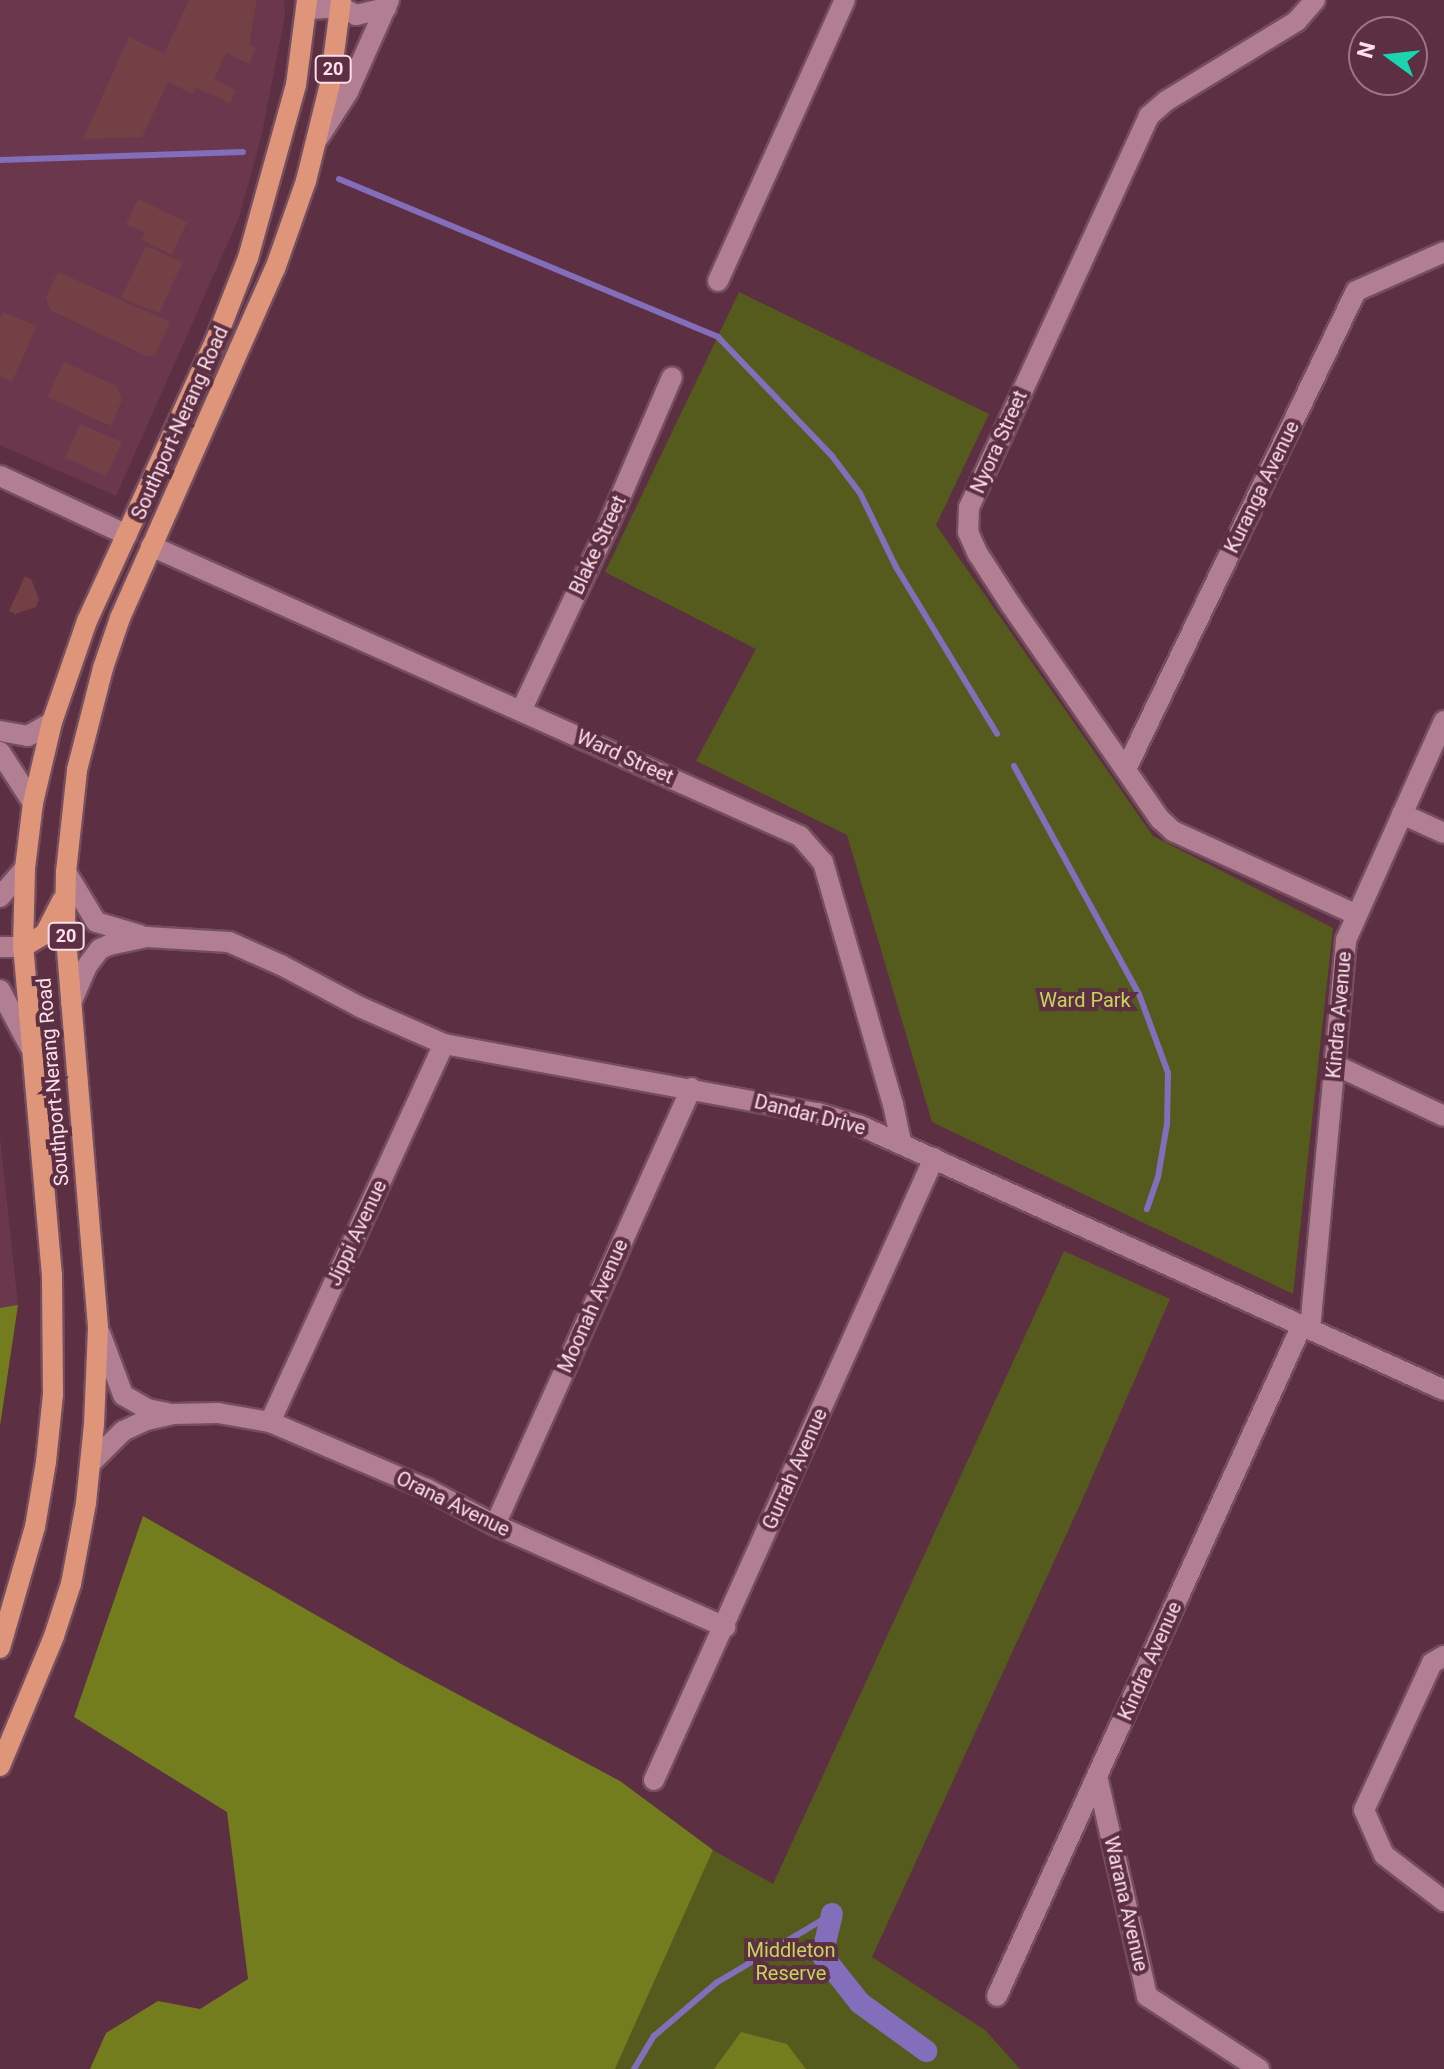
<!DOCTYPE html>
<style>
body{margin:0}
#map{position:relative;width:1444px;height:2069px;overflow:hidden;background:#5c2f42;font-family:Roboto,sans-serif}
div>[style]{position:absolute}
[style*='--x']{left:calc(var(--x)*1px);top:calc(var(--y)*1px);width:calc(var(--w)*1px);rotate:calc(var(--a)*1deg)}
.built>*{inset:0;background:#6b374d}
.green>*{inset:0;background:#555b1c}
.forest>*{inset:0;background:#747d1d}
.stream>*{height:6px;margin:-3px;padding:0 3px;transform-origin:3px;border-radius:3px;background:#826ebb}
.canal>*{height:22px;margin:-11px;padding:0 11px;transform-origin:11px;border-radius:11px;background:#826ebb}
.building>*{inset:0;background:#724045}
.roads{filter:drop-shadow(2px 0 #744e5e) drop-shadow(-2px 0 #744e5e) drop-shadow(0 2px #744e5e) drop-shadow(0 -2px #744e5e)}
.minor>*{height:20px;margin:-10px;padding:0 10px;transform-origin:10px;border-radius:10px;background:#b27e92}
.major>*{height:20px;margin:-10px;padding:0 10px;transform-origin:10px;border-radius:10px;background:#de957a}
span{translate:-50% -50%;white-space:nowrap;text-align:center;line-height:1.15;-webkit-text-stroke:8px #5c2f42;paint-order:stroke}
.shield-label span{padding:2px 6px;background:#5c2f42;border:2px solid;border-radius:6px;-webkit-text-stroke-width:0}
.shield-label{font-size:18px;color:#fde0ea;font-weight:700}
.street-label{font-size:20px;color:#fde0ea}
.park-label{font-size:20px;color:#c7d45b}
.north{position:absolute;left:1348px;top:16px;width:80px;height:80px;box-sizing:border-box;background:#5c2f42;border:2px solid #9c7685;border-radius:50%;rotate:285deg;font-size:22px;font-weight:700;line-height:32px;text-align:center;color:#fde0ea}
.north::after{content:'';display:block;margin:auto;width:28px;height:36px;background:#1bd5b1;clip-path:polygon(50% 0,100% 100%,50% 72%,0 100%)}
</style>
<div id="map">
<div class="built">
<div style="clip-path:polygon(0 0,284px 0,285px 15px,262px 134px,239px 218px,116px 496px,0 445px)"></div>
<div style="clip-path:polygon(0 1137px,18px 1305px,0 1308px)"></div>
</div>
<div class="green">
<div style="clip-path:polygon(739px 292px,989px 414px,936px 525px,1153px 836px,1333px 928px,1293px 1294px,932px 1122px,847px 835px,696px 761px,756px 649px,605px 572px)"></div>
<div style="clip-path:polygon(1064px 1251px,1170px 1299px,1079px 1507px,872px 1957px,985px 2030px,1020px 2069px,806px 2069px,787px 2044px,741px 2033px,714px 2069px,615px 2069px,713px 1850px,773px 1884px)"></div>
</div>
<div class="forest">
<div style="clip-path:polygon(18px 1305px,0 1426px,0 1308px)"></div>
<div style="clip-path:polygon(143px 1516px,403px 1665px,620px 1781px,713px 1850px,615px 2069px,90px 2069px,106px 2033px,158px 2001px,200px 2009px,248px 1979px,227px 1812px,74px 1717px)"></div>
<div style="clip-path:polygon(741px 2032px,787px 2044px,806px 2069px,714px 2069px)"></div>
</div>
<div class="stream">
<div style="--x:0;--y:160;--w:243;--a:-1.9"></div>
<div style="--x:339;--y:179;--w:411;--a:22.6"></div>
<div style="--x:718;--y:337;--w:165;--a:46.2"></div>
<div style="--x:832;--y:456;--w:46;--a:52.9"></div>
<div style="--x:860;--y:493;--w:82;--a:64.1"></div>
<div style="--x:896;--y:567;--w:195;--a:58.8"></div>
<div style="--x:1014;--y:766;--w:260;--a:61.3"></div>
<div style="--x:1139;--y:994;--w:84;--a:69.8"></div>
<div style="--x:1168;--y:1073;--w:51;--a:91.1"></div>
<div style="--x:1167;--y:1124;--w:54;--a:99.6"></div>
<div style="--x:1158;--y:1177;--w:34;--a:109"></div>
<div style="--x:634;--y:2069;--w:39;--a:-59"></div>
<div style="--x:654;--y:2036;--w:82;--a:-40.5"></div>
<div style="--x:716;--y:1983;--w:135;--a:-30.7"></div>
</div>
<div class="canal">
<div style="--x:832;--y:1914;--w:42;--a:103.7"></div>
<div style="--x:822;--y:1955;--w:61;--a:51.6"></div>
<div style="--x:860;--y:2003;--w:82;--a:36"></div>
</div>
<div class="building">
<div style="clip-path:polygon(189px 0,257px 0,249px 44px,256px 49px,249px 64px,226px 53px,214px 79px,236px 90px,230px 103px,196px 88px,193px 94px,168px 82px,142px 137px,83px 139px,129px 37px,164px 54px)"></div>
<div style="clip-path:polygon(138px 199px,187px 222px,172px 255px,142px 240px,145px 233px,126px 224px)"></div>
<div style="clip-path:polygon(146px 246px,183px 262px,159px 313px,121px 298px)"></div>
<div style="clip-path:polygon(58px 272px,170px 322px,155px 355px,146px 356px,50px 310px,46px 297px)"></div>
<div style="clip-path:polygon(3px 312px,37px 326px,12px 382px,0 376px,0 319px)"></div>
<div style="clip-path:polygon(64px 362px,117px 386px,122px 400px,111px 426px,47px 397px)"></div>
<div style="clip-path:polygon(80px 424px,122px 442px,106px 476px,65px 458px)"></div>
<div style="clip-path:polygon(25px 576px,31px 579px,39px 599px,36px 607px,15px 614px,9px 611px)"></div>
</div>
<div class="roads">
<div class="minor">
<div style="--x:1315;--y:0;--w:28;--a:131"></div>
<div style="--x:1297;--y:21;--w:153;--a:148.6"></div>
<div style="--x:1166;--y:101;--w:23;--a:139"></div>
<div style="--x:1149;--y:116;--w:431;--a:114.7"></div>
<div style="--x:969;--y:508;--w:24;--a:92"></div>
<div style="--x:968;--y:532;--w:24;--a:66"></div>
<div style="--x:978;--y:554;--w:61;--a:57.1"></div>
<div style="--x:1011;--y:605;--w:261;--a:55.2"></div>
<div style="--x:1160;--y:819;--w:18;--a:43"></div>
<div style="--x:1173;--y:831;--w:200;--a:24.5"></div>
<div style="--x:306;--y:9;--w:35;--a:-3"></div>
<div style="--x:341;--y:7;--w:17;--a:28"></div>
<div style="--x:356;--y:15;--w:31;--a:-13"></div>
<div style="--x:319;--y:137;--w:54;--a:-57.2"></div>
<div style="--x:348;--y:92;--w:101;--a:-66"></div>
<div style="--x:718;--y:281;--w:308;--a:-65.7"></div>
<div style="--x:0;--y:476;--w:140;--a:24.9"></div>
<div style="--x:151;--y:546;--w:711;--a:24.08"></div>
<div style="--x:800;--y:836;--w:35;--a:49"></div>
<div style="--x:823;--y:862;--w:252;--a:73.9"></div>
<div style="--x:893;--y:1104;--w:40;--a:78"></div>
<div style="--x:521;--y:711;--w:202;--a:-64.8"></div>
<div style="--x:607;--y:528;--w:164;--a:-66.7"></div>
<div style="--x:0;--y:731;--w:28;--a:10"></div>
<div style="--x:28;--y:736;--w:28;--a:-30"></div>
<div style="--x:0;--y:752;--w:61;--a:57.1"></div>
<div style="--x:1126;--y:769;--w:530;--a:-64.3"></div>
<div style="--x:1356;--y:291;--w:96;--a:-23.9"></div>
<div style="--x:1402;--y:814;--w:46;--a:24.3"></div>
<div style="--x:66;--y:872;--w:58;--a:59"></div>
<div style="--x:96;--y:922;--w:46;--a:16.5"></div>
<div style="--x:0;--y:897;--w:38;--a:-49"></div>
<div style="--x:0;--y:947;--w:23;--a:0"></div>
<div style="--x:0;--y:990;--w:64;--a:62.2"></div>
<div style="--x:71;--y:1003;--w:40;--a:-66.6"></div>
<div style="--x:87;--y:966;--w:21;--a:-53"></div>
<div style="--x:100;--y:949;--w:10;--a:-24"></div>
<div style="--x:109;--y:945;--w:39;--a:-12"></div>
<div style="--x:147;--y:937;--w:82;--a:3.5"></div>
<div style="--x:229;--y:942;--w:57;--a:23.9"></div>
<div style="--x:281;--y:965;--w:89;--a:28"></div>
<div style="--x:360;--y:1007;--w:92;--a:23.8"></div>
<div style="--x:444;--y:1044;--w:380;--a:10.5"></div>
<div style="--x:818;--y:1113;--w:45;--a:16.8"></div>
<div style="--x:861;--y:1126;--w:640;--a:24.36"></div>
<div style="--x:1335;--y:1065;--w:120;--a:25.1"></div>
<div style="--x:1310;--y:1329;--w:391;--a:-84.7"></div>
<div style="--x:1346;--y:940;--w:240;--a:-65.9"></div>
<div style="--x:100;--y:1333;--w:66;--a:69.6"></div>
<div style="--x:123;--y:1395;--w:28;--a:30"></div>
<div style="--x:147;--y:1409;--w:21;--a:11"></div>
<div style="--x:270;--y:1422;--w:416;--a:-65.3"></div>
<div style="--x:90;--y:1464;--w:47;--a:-45"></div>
<div style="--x:123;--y:1431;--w:26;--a:-25"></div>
<div style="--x:147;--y:1420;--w:26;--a:-13"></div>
<div style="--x:172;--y:1414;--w:46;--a:-1.2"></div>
<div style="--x:218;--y:1413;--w:53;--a:9.8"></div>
<div style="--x:270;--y:1422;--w:171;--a:23.1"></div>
<div style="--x:427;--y:1489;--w:77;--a:27.9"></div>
<div style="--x:495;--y:1525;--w:252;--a:23.9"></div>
<div style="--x:495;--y:1525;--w:479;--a:-65.8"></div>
<div style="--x:1444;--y:1656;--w:14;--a:150"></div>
<div style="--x:1432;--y:1663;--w:162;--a:114.8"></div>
<div style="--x:1364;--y:1810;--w:49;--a:66"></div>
<div style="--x:1384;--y:1855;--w:76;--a:37.5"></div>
<div style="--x:1097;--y:1776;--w:226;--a:77.2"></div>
<div style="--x:1147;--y:1996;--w:134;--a:33.1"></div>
<div style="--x:654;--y:1780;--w:682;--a:-65.76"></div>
<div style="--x:997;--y:1996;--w:737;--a:-65.56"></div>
</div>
<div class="major">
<div style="--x:23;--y:947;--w:26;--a:-31"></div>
<div style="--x:45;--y:934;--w:38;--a:-63"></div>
<div style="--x:0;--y:1648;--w:126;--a:-73.9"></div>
<div style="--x:35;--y:1527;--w:66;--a:-80.4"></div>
<div style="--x:46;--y:1462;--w:68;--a:-84.1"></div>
<div style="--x:53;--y:1394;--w:118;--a:-90.5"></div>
<div style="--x:52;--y:1276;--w:330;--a:-95"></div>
<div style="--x:23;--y:947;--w:79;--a:-88.5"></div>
<div style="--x:25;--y:868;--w:65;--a:-83"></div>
<div style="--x:33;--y:803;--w:83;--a:-76.8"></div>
<div style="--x:52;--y:722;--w:107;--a:-70.9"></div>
<div style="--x:87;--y:621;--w:307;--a:-65.4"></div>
<div style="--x:215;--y:342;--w:90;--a:-68.6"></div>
<div style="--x:248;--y:258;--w:180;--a:-74.5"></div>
<div style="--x:296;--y:85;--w:86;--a:-82.6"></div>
<div style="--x:0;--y:1766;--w:141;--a:-67.4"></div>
<div style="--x:54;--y:1636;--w:55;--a:-71.9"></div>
<div style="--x:71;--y:1584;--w:82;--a:-79.5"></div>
<div style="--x:86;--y:1503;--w:79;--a:-84.2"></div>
<div style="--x:94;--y:1424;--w:97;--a:-87.6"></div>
<div style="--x:98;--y:1327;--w:404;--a:-94.7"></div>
<div style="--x:65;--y:924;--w:52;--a:-88.9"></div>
<div style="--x:66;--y:872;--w:103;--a:-83.8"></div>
<div style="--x:77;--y:770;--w:105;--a:-75.7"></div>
<div style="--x:103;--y:668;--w:53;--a:-71.2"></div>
<div style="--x:120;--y:618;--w:382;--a:-66.1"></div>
<div style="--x:275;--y:269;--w:93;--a:-70.6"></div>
<div style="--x:306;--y:181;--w:100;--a:-76.1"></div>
<div style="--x:330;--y:84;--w:85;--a:-82.5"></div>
</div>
</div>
<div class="shield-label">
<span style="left:333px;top:69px">20</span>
<span style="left:66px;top:936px">20</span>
</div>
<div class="street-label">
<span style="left:180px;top:423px;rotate:-66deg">Southport-Nerang Road</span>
<span style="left:999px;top:442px;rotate:-66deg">Nyora Street</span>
<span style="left:1262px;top:487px;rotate:-64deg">Kuranga Avenue</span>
<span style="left:598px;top:545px;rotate:-65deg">Blake Street</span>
<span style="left:625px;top:757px;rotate:24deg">Ward Street</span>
<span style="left:1339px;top:1015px;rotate:-85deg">Kindra Avenue</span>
<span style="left:53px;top:1082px;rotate:-95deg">Southport-Nerang Road</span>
<span style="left:810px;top:1115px;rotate:14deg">Dandar Drive</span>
<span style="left:357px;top:1233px;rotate:-65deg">Jippi Avenue</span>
<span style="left:593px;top:1306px;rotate:-66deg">Moonah Avenue</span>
<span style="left:795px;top:1469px;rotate:-66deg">Gurrah Avenue</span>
<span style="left:453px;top:1504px;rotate:26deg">Orana Avenue</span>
<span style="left:1150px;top:1661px;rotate:-66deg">Kindra Avenue</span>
<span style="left:1126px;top:1904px;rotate:77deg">Warana Avenue</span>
</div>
<div class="park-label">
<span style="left:1085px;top:1000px">Ward Park</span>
<span style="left:791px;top:1962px">Middleton<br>Reserve</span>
</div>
<div class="north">N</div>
</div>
